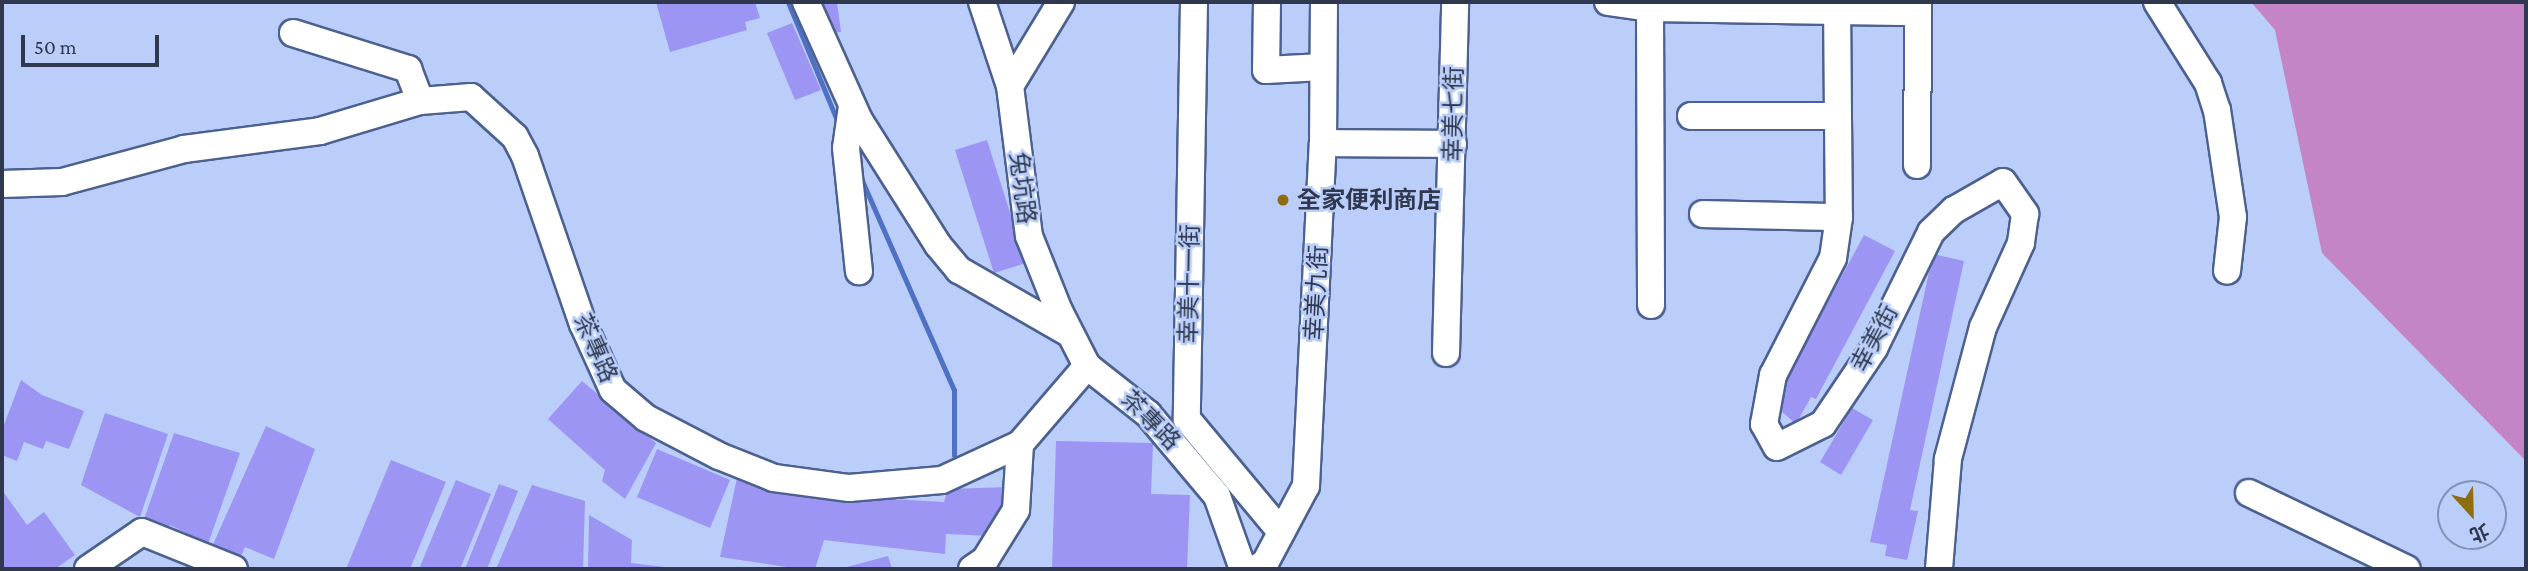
<!DOCTYPE html>
<meta charset="utf-8">
<style>
body{margin:0}
#map{position:relative;width:2528px;height:571px;overflow:hidden;background:#bacef9;font-family:"Crimson Pro","Noto Sans TC",serif}
div>[style]{position:absolute}
[style*='--x']{left:calc(var(--x)*1px);top:calc(var(--y)*1px);width:calc(var(--w)*1px);rotate:calc(var(--a)*1deg)}
.green>*{inset:0;background:#c485c6}
.stream>*{height:5px;margin:-2.5px;padding:0 2.5px;transform-origin:2.5px;border-radius:2.5px;background:#4f71c4}
.building>*{inset:0;background:#9c95f3}
.roads{filter:drop-shadow(2px 0 #4c6190) drop-shadow(-2px 0 #4c6190) drop-shadow(0 2px #4c6190) drop-shadow(0 -2px #4c6190)}
.minor>*{height:26px;margin:-13px;padding:0 13px;transform-origin:13px;border-radius:13px;background:#fff}
.dots>*{width:19px;height:19px;translate:-50% -50%;box-sizing:border-box;border:4px solid #bacef9;border-radius:50%}
span{translate:-50% -50%;white-space:nowrap;text-align:center;line-height:1.15;-webkit-text-stroke:5px #bacef9;paint-order:stroke}
.street-label{font-size:24px;color:#2f384e}
.poi-label{font-size:24px;color:#2f384e;font-weight:700}
.left{translate:0 -50%;text-align:left}
.frame{position:absolute;inset:0;border:4px solid #2f384e;pointer-events:none}
.north{position:absolute;left:2437px;top:480px;width:70px;height:70px;box-sizing:border-box;background:#bacef9;border:2px solid #8292b5;border-radius:50%;rotate:158deg;font-size:19px;font-weight:700;line-height:28px;text-align:center;color:#2f384e}
.north::after{content:'';display:block;margin:auto;width:24px;height:32px;background:#8e6c10;clip-path:polygon(50% 0,100% 100%,50% 72%,0 100%)}
.scale{position:absolute;left:21px;top:35px;width:138px;height:32px;box-sizing:border-box;border:4px solid #2f384e;border-top:0;padding-left:9px;font-size:21px;line-height:24px;white-space:nowrap;color:#2f384e;-webkit-text-stroke:5px #bacef9;paint-order:stroke}
</style>
<div id="map">
<div class="green">
<div style="clip-path:polygon(2251px 2px,2526px 2px,2526px 461px,2322px 253px,2275px 30px)"></div>
</div>
<div class="stream">
<div style="--x:788;--y:2;--w:133;--a:67.5"></div>
<div style="--x:860;--y:176;--w:234;--a:66.3"></div>
<div style="--x:954;--y:390;--w:65;--a:90"></div>
</div>
<div class="building">
<div style="clip-path:polygon(656px 2px,755px 2px,760px 18px,745px 22px,747px 30px,670px 52px)"></div>
<div style="clip-path:polygon(819px 2px,837px 2px,841px 32px,831px 33px)"></div>
<div style="clip-path:polygon(792px 23px,821px 90px,795px 100px,767px 33px)"></div>
<div style="clip-path:polygon(987px 140px,1026px 263px,994px 273px,955px 150px)"></div>
<div style="clip-path:polygon(1864px 235px,1895px 251px,1816px 399px,1811px 397px,1796px 424px,1773px 404px)"></div>
<div style="clip-path:polygon(1933px 254px,1964px 261px,1910px 510px,1918px 511px,1907px 560px,1885px 556px,1887px 545px,1870px 542px)"></div>
<div style="clip-path:polygon(21px 380px,42px 395px,84px 411px,69px 449px,46px 441px,43px 449px,24px 442px,17px 461px,2px 455px,2px 430px)"></div>
<div style="clip-path:polygon(582px 381px,656px 443px,625px 499px,602px 481px,605px 470px,548px 419px)"></div>
<div style="clip-path:polygon(1852px 408px,1873px 420px,1841px 475px,1820px 462px)"></div>
<div style="clip-path:polygon(105px 413px,168px 434px,140px 517px,81px 485px)"></div>
<div style="clip-path:polygon(266px 426px,315px 449px,274px 559px,245px 547px,238px 563px,210px 551px)"></div>
<div style="clip-path:polygon(174px 433px,240px 453px,208px 544px,170px 525px,167px 533px,143px 522px)"></div>
<div style="clip-path:polygon(1056px 441px,1153px 443px,1151px 494px,1190px 495px,1187px 569px,1052px 569px)"></div>
<div style="clip-path:polygon(657px 449px,730px 480px,710px 528px,637px 497px)"></div>
<div style="clip-path:polygon(391px 460px,446px 482px,410px 569px,346px 569px)"></div>
<div style="clip-path:polygon(737px 478px,783px 493px,944px 502px,948px 489px,1010px 487px,990px 536px,946px 534px,945px 554px,824px 540px,815px 569px,800px 569px,720px 557px)"></div>
<div style="clip-path:polygon(456px 480px,491px 494px,460px 569px,419px 569px)"></div>
<div style="clip-path:polygon(499px 484px,518px 491px,487px 569px,465px 569px)"></div>
<div style="clip-path:polygon(532px 485px,585px 501px,583px 569px,496px 569px)"></div>
<div style="clip-path:polygon(2px 490px,27px 525px,44px 512px,75px 555px,55px 569px,2px 569px)"></div>
<div style="clip-path:polygon(589px 515px,632px 540px,631px 563px,681px 569px,588px 569px)"></div>
<div style="clip-path:polygon(888px 556px,892px 569px,843px 569px,843px 568px)"></div>
</div>
<div class="roads">
<div class="minor">
<div style="--x:806;--y:2;--w:129;--a:65.8"></div>
<div style="--x:859;--y:120;--w:148;--a:57.7"></div>
<div style="--x:938;--y:245;--w:33;--a:50"></div>
<div style="--x:959;--y:270;--w:125;--a:29.9"></div>
<div style="--x:982;--y:2;--w:89;--a:71.6"></div>
<div style="--x:1010;--y:86;--w:151;--a:82.8"></div>
<div style="--x:1029;--y:236;--w:81;--a:68.2"></div>
<div style="--x:1059;--y:311;--w:62;--a:63"></div>
<div style="--x:1087;--y:366;--w:78;--a:38.2"></div>
<div style="--x:1148;--y:414;--w:107;--a:49.9"></div>
<div style="--x:1217;--y:496;--w:77;--a:70.4"></div>
<div style="--x:1194;--y:2;--w:417;--a:91"></div>
<div style="--x:1187;--y:419;--w:147;--a:50.2"></div>
<div style="--x:1267;--y:2;--w:68;--a:90.8"></div>
<div style="--x:1266;--y:70;--w:57;--a:-3"></div>
<div style="--x:1608;--y:2;--w:42;--a:8.1"></div>
<div style="--x:1650;--y:8;--w:267;--a:0.9"></div>
<div style="--x:1837;--y:2;--w:215;--a:89.5"></div>
<div style="--x:1839;--y:217;--w:41;--a:98.3"></div>
<div style="--x:1833;--y:258;--w:131;--a:117.1"></div>
<div style="--x:1773;--y:375;--w:50;--a:100.4"></div>
<div style="--x:1764;--y:424;--w:26;--a:61"></div>
<div style="--x:1777;--y:447;--w:51;--a:-26.6"></div>
<div style="--x:1823;--y:424;--w:92;--a:-56.1"></div>
<div style="--x:1874;--y:348;--w:129;--a:-63.8"></div>
<div style="--x:1931;--y:232;--w:32;--a:-44"></div>
<div style="--x:1954;--y:210;--w:56;--a:-29.7"></div>
<div style="--x:2003;--y:182;--w:39;--a:55"></div>
<div style="--x:2025;--y:214;--w:29;--a:98"></div>
<div style="--x:2021;--y:243;--w:92;--a:114.3"></div>
<div style="--x:1983;--y:327;--w:137;--a:104.9"></div>
<div style="--x:1948;--y:459;--w:110;--a:94.7"></div>
<div style="--x:2157;--y:2;--w:96;--a:57.8"></div>
<div style="--x:2208;--y:83;--w:28;--a:72"></div>
<div style="--x:2217;--y:110;--w:108;--a:81.5"></div>
<div style="--x:2233;--y:217;--w:54;--a:96.3"></div>
<div style="--x:1650;--y:8;--w:297;--a:89.8"></div>
<div style="--x:293;--y:33;--w:121;--a:17.4"></div>
<div style="--x:408;--y:69;--w:34;--a:69"></div>
<div style="--x:1010;--y:86;--w:98;--a:-58.7"></div>
<div style="--x:852;--y:106;--w:42;--a:98.1"></div>
<div style="--x:846;--y:148;--w:124;--a:84"></div>
<div style="--x:1691;--y:116;--w:145;--a:0"></div>
<div style="--x:1323;--y:143;--w:130;--a:0.4"></div>
<div style="--x:1917;--y:165;--w:163;--a:-89.6"></div>
<div style="--x:2;--y:184;--w:60;--a:-1.9"></div>
<div style="--x:62;--y:182;--w:126;--a:-15.1"></div>
<div style="--x:184;--y:149;--w:137;--a:-7.5"></div>
<div style="--x:320;--y:131;--w:104;--a:-16.7"></div>
<div style="--x:420;--y:101;--w:51;--a:-4.5"></div>
<div style="--x:471;--y:97;--w:59;--a:42.3"></div>
<div style="--x:515;--y:137;--w:21;--a:62"></div>
<div style="--x:525;--y:156;--w:178;--a:71"></div>
<div style="--x:583;--y:324;--w:72;--a:65.6"></div>
<div style="--x:613;--y:390;--w:43;--a:40.3"></div>
<div style="--x:646;--y:418;--w:82;--a:27.5"></div>
<div style="--x:719;--y:456;--w:59;--a:21.8"></div>
<div style="--x:774;--y:478;--w:76;--a:7.6"></div>
<div style="--x:849;--y:488;--w:93;--a:-4.9"></div>
<div style="--x:942;--y:480;--w:86;--a:-24.8"></div>
<div style="--x:1020;--y:444;--w:103;--a:-49.3"></div>
<div style="--x:1703;--y:214;--w:136;--a:1.3"></div>
<div style="--x:1446;--y:353;--w:351;--a:-88.5"></div>
<div style="--x:2249;--y:493;--w:175;--a:25.7"></div>
<div style="--x:88;--y:569;--w:65;--a:-34.4"></div>
<div style="--x:142;--y:532;--w:99;--a:21.9"></div>
<div style="--x:972;--y:569;--w:16;--a:-35"></div>
<div style="--x:985;--y:560;--w:59;--a:-58.2"></div>
<div style="--x:1016;--y:510;--w:66;--a:-86.5"></div>
<div style="--x:1255;--y:569;--w:12;--a:-31"></div>
<div style="--x:1265;--y:563;--w:87;--a:-62"></div>
<div style="--x:1306;--y:486;--w:343;--a:-87.2"></div>
<div style="--x:1323;--y:143;--w:141;--a:-89.6"></div>
</div>
</div>
<div class="dots">
<div style="left:1283px;top:200px;background:#8e6c10"></div>
</div>
<div class="street-label">
<span style="left:1453px;top:114px;rotate:-89deg">幸美七街</span>
<span style="left:1023px;top:188px;rotate:83deg">兔坑路</span>
<span style="left:1189px;top:284px;rotate:-89deg">幸美十一街</span>
<span style="left:1316px;top:293px;rotate:-87deg">幸美九街</span>
<span style="left:1874px;top:338px;rotate:-62deg">幸美街</span>
<span style="left:596px;top:348px;rotate:66deg">茶專路</span>
<span style="left:1151px;top:420px;rotate:45deg">茶專路</span>
</div>
<div class="poi-label">
<span class="left" style="left:1297px;top:200px">全家便利商店</span>
</div>
<div class="frame"></div>
<div class="north">北</div>
<div class="scale">50 m</div>
</div>
